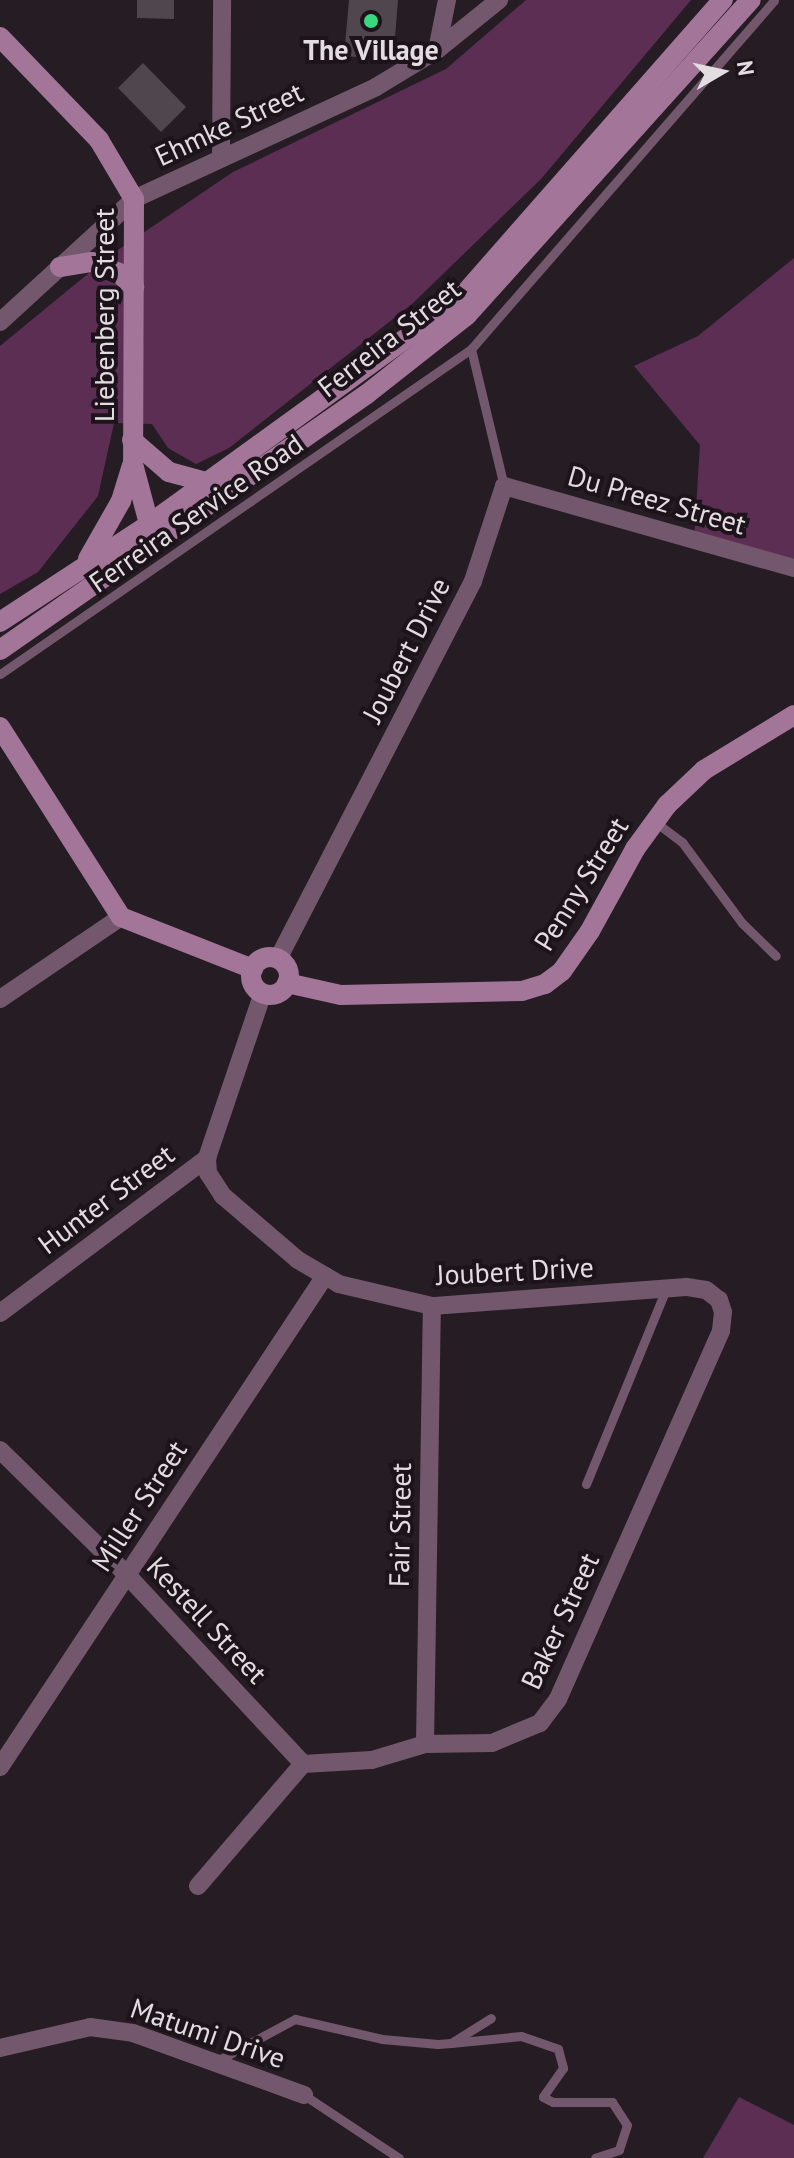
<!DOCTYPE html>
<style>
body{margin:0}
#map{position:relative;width:794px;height:2158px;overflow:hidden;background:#261d24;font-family:"PT Sans",sans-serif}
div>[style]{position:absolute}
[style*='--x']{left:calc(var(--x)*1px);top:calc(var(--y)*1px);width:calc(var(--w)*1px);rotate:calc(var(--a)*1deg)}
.green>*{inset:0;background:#5c2e54}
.building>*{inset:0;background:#50464e}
.lane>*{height:9px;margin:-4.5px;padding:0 4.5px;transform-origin:4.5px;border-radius:4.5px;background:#73586d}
.street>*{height:18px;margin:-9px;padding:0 9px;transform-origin:9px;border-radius:9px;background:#73586d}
.secondary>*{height:20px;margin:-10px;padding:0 10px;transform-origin:10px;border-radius:10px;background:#a37699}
.secondary>.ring{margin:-10px;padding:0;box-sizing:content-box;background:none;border:20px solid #a37699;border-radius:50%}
.dots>*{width:22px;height:22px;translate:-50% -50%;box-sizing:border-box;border:4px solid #1c141a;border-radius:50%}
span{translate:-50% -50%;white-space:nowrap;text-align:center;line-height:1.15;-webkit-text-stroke:8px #1c141a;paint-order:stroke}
.poi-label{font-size:28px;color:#e3dde2;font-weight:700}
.street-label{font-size:28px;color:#e3dde2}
.north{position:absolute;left:682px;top:32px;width:80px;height:80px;-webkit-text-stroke:6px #1c141a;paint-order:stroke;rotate:81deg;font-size:22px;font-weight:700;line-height:32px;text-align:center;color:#e3dde2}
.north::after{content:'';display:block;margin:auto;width:28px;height:36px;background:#e3dde2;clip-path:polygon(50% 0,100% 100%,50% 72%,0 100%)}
</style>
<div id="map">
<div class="green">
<div style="clip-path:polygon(526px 0,691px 0,541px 179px,412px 304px,229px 448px,196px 464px,168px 448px,152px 424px,114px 423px,98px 496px,38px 572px,0 594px,0 346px,112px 254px,233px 172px,446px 69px)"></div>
<div style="clip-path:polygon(794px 258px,794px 568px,694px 540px,700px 445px,634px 366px,698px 336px)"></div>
<div style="clip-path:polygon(739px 2097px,794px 2125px,794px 2158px,703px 2158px)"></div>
</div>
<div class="building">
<div style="clip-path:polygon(137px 0,174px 0,174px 19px,137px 18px)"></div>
<div style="clip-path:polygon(349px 0,398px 0,395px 38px,383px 37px,381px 59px,344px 56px)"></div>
<div style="clip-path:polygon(143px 63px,186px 107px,161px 132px,118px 88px)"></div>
</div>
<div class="lane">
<div style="--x:471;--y:349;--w:141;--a:76.5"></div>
<div style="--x:0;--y:674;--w:572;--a:-34.61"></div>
<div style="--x:471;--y:349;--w:462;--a:-49"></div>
<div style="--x:654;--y:821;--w:35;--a:37"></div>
<div style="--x:682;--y:842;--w:101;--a:53.5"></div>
<div style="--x:742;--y:923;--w:47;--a:44.1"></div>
<div style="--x:586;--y:1484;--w:211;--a:-67.7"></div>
<div style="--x:451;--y:2043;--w:70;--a:-5.7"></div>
<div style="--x:521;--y:2036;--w:39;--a:19"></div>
<div style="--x:558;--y:2049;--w:20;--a:75"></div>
<div style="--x:563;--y:2068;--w:35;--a:125"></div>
<div style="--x:543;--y:2097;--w:11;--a:27"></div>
<div style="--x:553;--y:2102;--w:59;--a:0"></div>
<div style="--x:612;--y:2102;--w:27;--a:57"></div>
<div style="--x:627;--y:2125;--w:26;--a:108"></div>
<div style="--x:619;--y:2150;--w:25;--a:162"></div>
<div style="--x:215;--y:2062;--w:91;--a:-28.3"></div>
<div style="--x:295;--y:2019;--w:89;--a:12.9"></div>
<div style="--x:382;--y:2039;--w:56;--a:5.1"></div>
<div style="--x:438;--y:2044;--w:13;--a:-4"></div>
<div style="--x:451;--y:2043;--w:47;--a:-32"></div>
<div style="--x:304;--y:2095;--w:114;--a:33.6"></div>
</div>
<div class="street">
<div style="--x:437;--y:50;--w:51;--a:-78.7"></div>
<div style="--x:221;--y:158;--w:158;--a:-89.6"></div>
<div style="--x:0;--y:322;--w:182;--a:-42.5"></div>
<div style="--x:134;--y:199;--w:267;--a:-24.8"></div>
<div style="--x:376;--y:87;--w:71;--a:-31.2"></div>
<div style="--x:437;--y:50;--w:80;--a:-38.9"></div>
<div style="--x:278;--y:959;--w:425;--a:-62.7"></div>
<div style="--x:473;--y:581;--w:100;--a:-71.9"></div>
<div style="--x:504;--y:486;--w:301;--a:15.8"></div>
<div style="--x:0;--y:999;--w:146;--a:-34.1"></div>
<div style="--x:0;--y:1313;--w:259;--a:-36.8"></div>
<div style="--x:0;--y:1450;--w:178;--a:44.5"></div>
<div style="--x:127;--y:1575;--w:258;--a:47"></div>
<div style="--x:425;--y:1744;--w:438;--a:-89.1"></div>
<div style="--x:0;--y:1767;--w:589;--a:-56.5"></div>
<div style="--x:198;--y:1886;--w:161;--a:-49.3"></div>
<div style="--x:303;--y:1764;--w:69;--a:-3.3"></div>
<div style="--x:372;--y:1760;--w:55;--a:-16.8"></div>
<div style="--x:425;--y:1744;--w:67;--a:-0.9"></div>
<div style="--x:492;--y:1743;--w:52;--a:-22.6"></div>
<div style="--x:540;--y:1723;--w:30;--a:-53"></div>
<div style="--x:558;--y:1699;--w:402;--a:-66.1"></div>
<div style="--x:721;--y:1331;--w:19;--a:-84"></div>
<div style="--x:723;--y:1312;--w:13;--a:-108"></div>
<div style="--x:719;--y:1300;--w:16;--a:-142"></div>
<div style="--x:706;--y:1290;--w:20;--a:-171"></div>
<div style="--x:686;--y:1287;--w:255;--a:175.7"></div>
<div style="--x:432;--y:1306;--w:96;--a:-166.7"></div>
<div style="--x:339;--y:1284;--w:48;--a:-149.7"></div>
<div style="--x:298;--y:1260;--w:99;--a:-139.5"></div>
<div style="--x:223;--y:1196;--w:27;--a:-123"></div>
<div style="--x:208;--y:1173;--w:15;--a:-94"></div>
<div style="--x:207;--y:1158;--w:174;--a:-71.3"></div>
<div style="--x:0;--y:2048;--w:92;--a:-13.1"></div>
<div style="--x:90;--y:2027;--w:43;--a:7.9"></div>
<div style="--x:133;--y:2033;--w:182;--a:19.9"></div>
</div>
<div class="secondary">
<div style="--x:0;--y:37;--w:143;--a:46.1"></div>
<div style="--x:99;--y:140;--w:69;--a:59.3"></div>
<div style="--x:134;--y:199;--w:265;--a:90.2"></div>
<div style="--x:133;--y:464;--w:73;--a:75"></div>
<div style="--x:60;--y:267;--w:32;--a:-9"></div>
<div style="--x:92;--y:262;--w:29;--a:22"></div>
<div style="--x:119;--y:273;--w:21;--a:43"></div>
<div style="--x:132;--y:440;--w:49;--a:40.9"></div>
<div style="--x:169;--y:472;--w:39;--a:15"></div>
<div style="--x:88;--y:559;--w:67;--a:-60.4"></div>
<div style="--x:121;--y:501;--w:37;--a:-73"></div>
<div style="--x:0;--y:622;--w:177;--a:-33.2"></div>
<div style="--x:148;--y:525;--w:384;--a:-35.9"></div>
<div style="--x:459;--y:300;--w:400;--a:-48.7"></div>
<div style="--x:0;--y:650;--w:447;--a:-34.9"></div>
<div style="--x:367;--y:394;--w:127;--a:-38.3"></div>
<div style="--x:467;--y:315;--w:424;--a:-48"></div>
<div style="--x:0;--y:727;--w:225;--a:57.5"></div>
<div style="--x:121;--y:917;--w:142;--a:21.5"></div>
<div class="ring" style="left:251px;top:957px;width:18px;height:18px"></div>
<div style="--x:287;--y:983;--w:55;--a:12.5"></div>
<div style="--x:341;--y:995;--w:181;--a:-1.3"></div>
<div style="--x:522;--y:991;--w:24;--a:-17"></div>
<div style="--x:545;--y:984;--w:21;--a:-37"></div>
<div style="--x:562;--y:971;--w:49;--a:-55"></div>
<div style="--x:590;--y:931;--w:94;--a:-61.2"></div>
<div style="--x:635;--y:849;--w:54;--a:-54"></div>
<div style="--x:667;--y:805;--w:51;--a:-43.4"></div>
<div style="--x:704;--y:770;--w:105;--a:-31.4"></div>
</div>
<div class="dots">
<div style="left:371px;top:21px;background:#37d880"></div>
</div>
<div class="poi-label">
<span style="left:371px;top:50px">The Village</span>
</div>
<div class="street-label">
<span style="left:229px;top:124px;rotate:-25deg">Ehmke Street</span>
<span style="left:104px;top:315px;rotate:-90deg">Liebenberg Street</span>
<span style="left:389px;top:338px;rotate:-38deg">Ferreira Street</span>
<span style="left:657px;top:500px;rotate:16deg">Du Preez Street</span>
<span style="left:196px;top:513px;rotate:-35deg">Ferreira Service Road</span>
<span style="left:406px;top:650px;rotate:-63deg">Joubert Drive</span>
<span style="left:581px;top:884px;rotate:-58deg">Penny Street</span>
<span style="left:106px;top:1199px;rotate:-37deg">Hunter Street</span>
<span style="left:515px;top:1271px;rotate:-3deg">Joubert Drive</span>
<span style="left:139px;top:1506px;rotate:-57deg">Miller Street</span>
<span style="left:400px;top:1525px;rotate:-89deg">Fair Street</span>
<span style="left:207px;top:1620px;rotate:47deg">Kestell Street</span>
<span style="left:560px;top:1621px;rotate:-65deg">Baker Street</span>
<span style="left:208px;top:2033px;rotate:19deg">Matumi Drive</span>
</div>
<div class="north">N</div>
</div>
